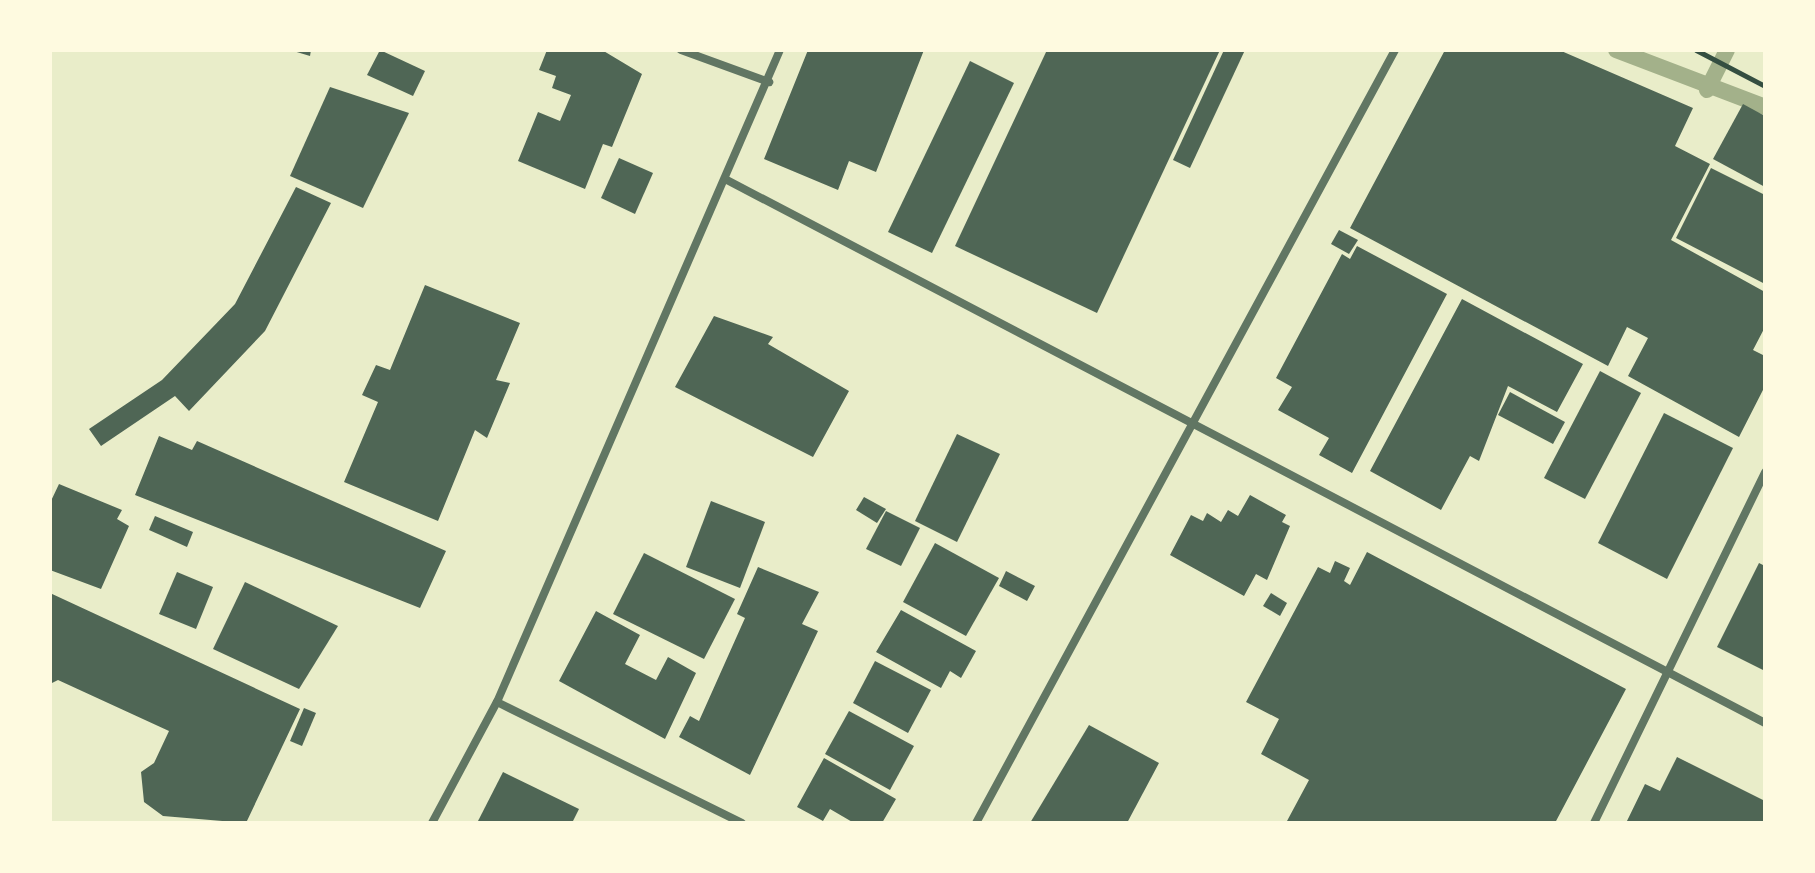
<!DOCTYPE html>
<style>
body{margin:0}
#map{position:relative;width:1815px;height:873px;overflow:hidden;background:#e9edc9;font-family:Helvetica,sans-serif}
div>[style]{position:absolute}
[style*='--x']{left:calc(var(--x)*1px);top:calc(var(--y)*1px);width:calc(var(--w)*1px);rotate:calc(var(--a)*1deg)}
.stream>*{height:16px;margin:-8px;padding:0 8px;transform-origin:8px;border-radius:8px;background:#a3b18a}
.building>*{inset:0;background:#4f6655}
.path>*{height:5px;margin:-2.5px;padding:0 2.5px;transform-origin:2.5px;border-radius:2.5px;background:#344e41}
.minor>*{height:8px;margin:-4px;padding:0 4px;transform-origin:4px;border-radius:4px;background:#617663}
span{translate:-50% -50%;white-space:nowrap;text-align:center;line-height:1.15;-webkit-text-stroke:8px #fefae0;paint-order:stroke}
.frame{position:absolute;inset:0;border:52px solid #fefae0;pointer-events:none}
</style>
<div id="map">
<div class="stream">
<div style="--x:1616;--y:50;--w:160;--a:20.9"></div>
<div style="--x:1707;--y:90;--w:45;--a:-63.4"></div>
</div>
<div class="building">
<div style="clip-path:polygon(290px 50px,311px 50px,310px 56px)"></div>
<div style="clip-path:polygon(380px 50px,425px 71px,413px 96px,367px 75px)"></div>
<div style="clip-path:polygon(547px 50px,602px 50px,642px 74px,612px 147px,603px 144px,585px 189px,518px 161px,538px 112px,560px 121px,571px 95px,552px 88px,556px 76px,539px 70px)"></div>
<div style="clip-path:polygon(808px 50px,924px 50px,876px 172px,849px 161px,838px 190px,764px 159px)"></div>
<div style="clip-path:polygon(1047px 50px,1220px 50px,1097px 313px,955px 246px)"></div>
<div style="clip-path:polygon(1224px 50px,1245px 50px,1190px 168px,1173px 160px)"></div>
<div style="clip-path:polygon(1445px 50px,1559px 50px,1693px 108px,1675px 146px,1710px 164px,1671px 240px,1765px 292px,1765px 327px,1753px 350px,1765px 356px,1765px 386px,1739px 437px,1628px 376px,1648px 338px,1627px 327px,1608px 366px,1350px 228px)"></div>
<div style="clip-path:polygon(970px 61px,1014px 83px,932px 253px,888px 232px)"></div>
<div style="clip-path:polygon(330px 87px,409px 113px,363px 208px,290px 176px)"></div>
<div style="clip-path:polygon(1743px 104px,1765px 116px,1765px 187px,1713px 159px)"></div>
<div style="clip-path:polygon(619px 158px,653px 173px,635px 214px,601px 198px)"></div>
<div style="clip-path:polygon(1711px 168px,1765px 195px,1765px 284px,1676px 238px)"></div>
<div style="clip-path:polygon(296px 187px,331px 203px,265px 331px,189px 411px,175px 396px,101px 446px,89px 429px,162px 380px,235px 304px)"></div>
<div style="clip-path:polygon(1339px 230px,1358px 240px,1349px 254px,1331px 244px)"></div>
<div style="clip-path:polygon(1357px 246px,1447px 294px,1352px 473px,1319px 455px,1329px 438px,1278px 410px,1292px 387px,1276px 378px,1342px 254px,1350px 259px)"></div>
<div style="clip-path:polygon(425px 285px,520px 323px,496px 380px,510px 383px,487px 438px,475px 430px,438px 521px,344px 482px,378px 402px,362px 395px,376px 365px,390px 370px)"></div>
<div style="clip-path:polygon(1462px 299px,1583px 364px,1557px 412px,1508px 386px,1479px 461px,1470px 456px,1441px 510px,1370px 471px)"></div>
<div style="clip-path:polygon(714px 316px,773px 337px,768px 344px,849px 391px,813px 457px,675px 387px)"></div>
<div style="clip-path:polygon(1600px 371px,1641px 393px,1585px 499px,1544px 478px)"></div>
<div style="clip-path:polygon(1510px 392px,1565px 422px,1553px 444px,1498px 415px)"></div>
<div style="clip-path:polygon(1664px 413px,1733px 448px,1667px 579px,1598px 543px)"></div>
<div style="clip-path:polygon(957px 434px,1000px 454px,957px 542px,915px 521px)"></div>
<div style="clip-path:polygon(159px 436px,192px 450px,197px 441px,446px 551px,420px 608px,135px 495px)"></div>
<div style="clip-path:polygon(59px 484px,122px 510px,117px 519px,129px 526px,101px 589px,50px 570px,50px 503px)"></div>
<div style="clip-path:polygon(1250px 495px,1286px 515px,1282px 522px,1290px 526px,1267px 580px,1256px 574px,1244px 596px,1170px 555px,1191px 515px,1203px 521px,1207px 513px,1221px 522px,1228px 510px,1238px 516px)"></div>
<div style="clip-path:polygon(864px 497px,886px 509px,877px 523px,856px 510px)"></div>
<div style="clip-path:polygon(711px 501px,765px 522px,740px 588px,686px 567px)"></div>
<div style="clip-path:polygon(886px 511px,920px 528px,901px 566px,866px 549px)"></div>
<div style="clip-path:polygon(155px 516px,193px 532px,187px 547px,149px 530px)"></div>
<div style="clip-path:polygon(935px 543px,999px 578px,966px 636px,903px 602px)"></div>
<div style="clip-path:polygon(1367px 552px,1626px 689px,1555px 823px,1287px 821px,1309px 780px,1261px 754px,1279px 719px,1246px 702px,1318px 567px,1330px 573px,1335px 561px,1350px 568px,1344px 581px,1350px 585px)"></div>
<div style="clip-path:polygon(644px 553px,735px 599px,704px 659px,613px 614px)"></div>
<div style="clip-path:polygon(1759px 563px,1765px 566px,1765px 671px,1717px 647px)"></div>
<div style="clip-path:polygon(758px 567px,819px 592px,802px 624px,818px 631px,750px 775px,679px 737px,690px 716px,699px 721px,745px 618px,737px 614px)"></div>
<div style="clip-path:polygon(1006px 571px,1035px 586px,1027px 601px,999px 586px)"></div>
<div style="clip-path:polygon(177px 572px,213px 587px,196px 629px,159px 614px)"></div>
<div style="clip-path:polygon(245px 582px,338px 626px,299px 689px,213px 649px)"></div>
<div style="clip-path:polygon(50px 593px,300px 709px,246px 823px,163px 816px,144px 802px,141px 772px,154px 763px,169px 731px,58px 680px,50px 684px)"></div>
<div style="clip-path:polygon(1271px 593px,1287px 603px,1280px 616px,1263px 606px)"></div>
<div style="clip-path:polygon(901px 610px,976px 651px,961px 678px,950px 671px,941px 688px,876px 652px)"></div>
<div style="clip-path:polygon(596px 611px,640px 635px,625px 664px,656px 680px,668px 657px,696px 673px,665px 739px,559px 681px)"></div>
<div style="clip-path:polygon(875px 661px,931px 690px,908px 733px,853px 703px)"></div>
<div style="clip-path:polygon(304px 708px,316px 713px,302px 746px,290px 741px)"></div>
<div style="clip-path:polygon(849px 711px,914px 746px,890px 790px,825px 754px)"></div>
<div style="clip-path:polygon(1089px 725px,1159px 763px,1127px 823px,1030px 823px)"></div>
<div style="clip-path:polygon(1677px 757px,1765px 801px,1765px 823px,1626px 823px,1645px 784px,1660px 791px)"></div>
<div style="clip-path:polygon(824px 758px,896px 799px,882px 823px,854px 823px,830px 809px,823px 821px,797px 807px)"></div>
<div style="clip-path:polygon(503px 772px,579px 809px,572px 823px,477px 823px)"></div>
</div>
<div class="path">
<div style="--x:1696;--y:50;--w:78;--a:27.6"></div>
</div>
<div class="minor">
<div style="--x:681;--y:50;--w:94;--a:20"></div>
<div style="--x:725;--y:179;--w:1174;--a:27.61"></div>
<div style="--x:497;--y:702;--w:273;--a:26.3"></div>
<div style="--x:432;--y:823;--w:137;--a:-61.8"></div>
<div style="--x:497;--y:702;--w:711;--a:-66.54"></div>
<div style="--x:976;--y:823;--w:879;--a:-61.54"></div>
<div style="--x:1594;--y:823;--w:390;--a:-64"></div>
</div>
<div class="frame"></div>
</div>
